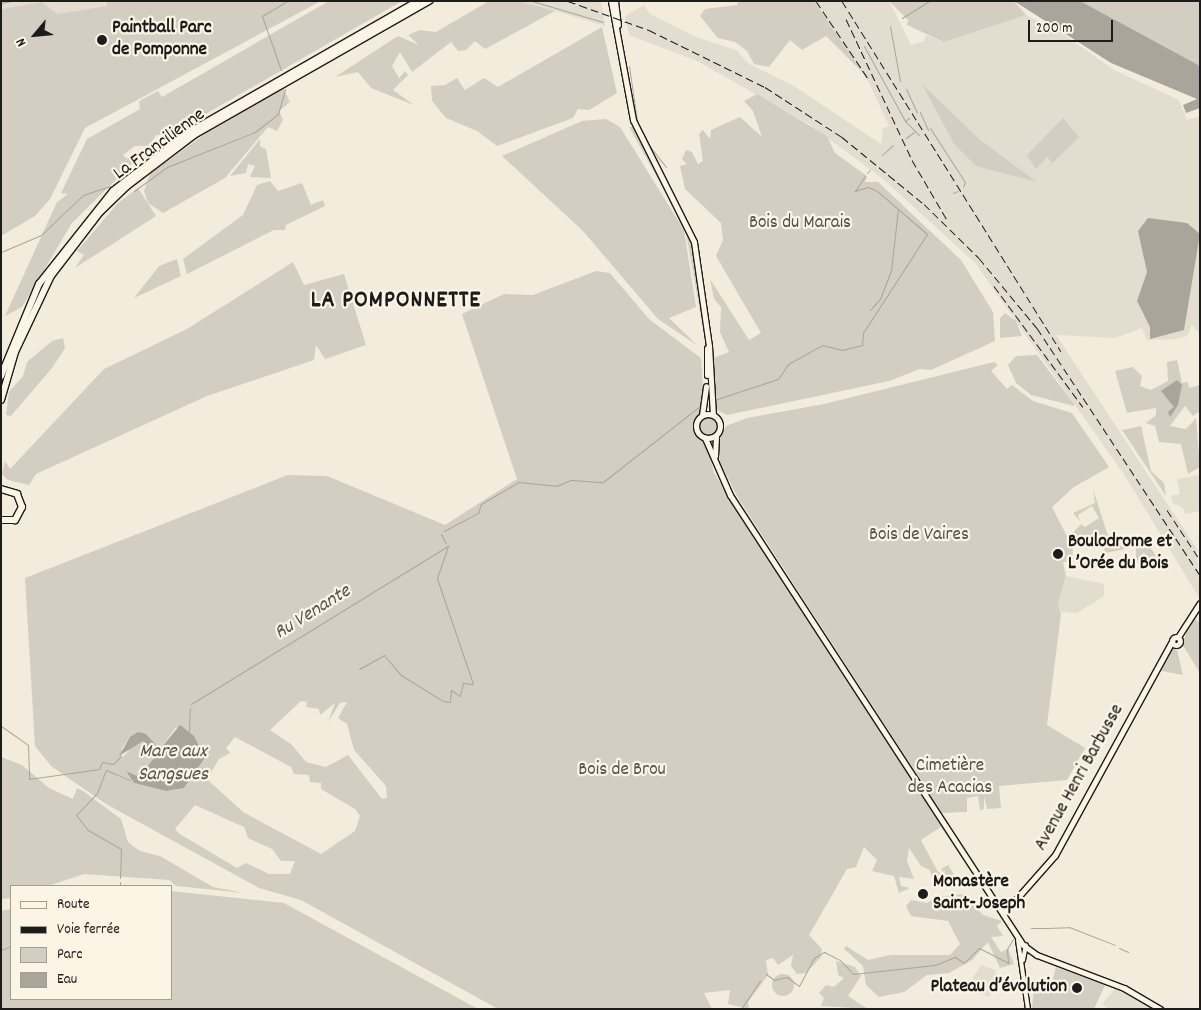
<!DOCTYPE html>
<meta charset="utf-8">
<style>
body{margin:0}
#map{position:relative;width:1201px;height:1010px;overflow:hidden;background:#f3ecdd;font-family:Dekko,sans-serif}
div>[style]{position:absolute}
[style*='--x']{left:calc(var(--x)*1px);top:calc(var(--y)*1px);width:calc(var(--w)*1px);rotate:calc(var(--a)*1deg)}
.built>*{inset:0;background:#e3ddcf}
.green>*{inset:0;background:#d3cec1}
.round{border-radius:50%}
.water>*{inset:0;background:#aaa59b}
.stream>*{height:1px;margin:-0.5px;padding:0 0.5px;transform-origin:0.5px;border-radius:0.5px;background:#aaa59b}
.roads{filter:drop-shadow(1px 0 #1c1c1c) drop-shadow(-1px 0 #1c1c1c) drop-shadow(0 1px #1c1c1c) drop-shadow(0 -1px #1c1c1c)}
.minor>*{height:4px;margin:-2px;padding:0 2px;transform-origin:2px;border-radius:2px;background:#fcf5e5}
.major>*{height:5px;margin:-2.5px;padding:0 2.5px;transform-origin:2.5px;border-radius:2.5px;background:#fcf5e5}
.major>.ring{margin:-2.5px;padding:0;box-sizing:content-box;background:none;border:5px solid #fcf5e5;border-radius:50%}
.highway>*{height:6px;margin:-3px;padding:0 3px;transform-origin:3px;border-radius:3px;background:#fcf5e5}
.rail>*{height:1px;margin-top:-0.5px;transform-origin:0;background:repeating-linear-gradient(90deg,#1c1c1c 0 8px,transparent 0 12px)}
.dots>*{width:14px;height:14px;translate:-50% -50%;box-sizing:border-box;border:2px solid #fcf5e5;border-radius:50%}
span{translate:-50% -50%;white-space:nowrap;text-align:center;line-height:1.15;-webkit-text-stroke:4.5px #fcf5e5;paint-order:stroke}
.poi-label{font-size:19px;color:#1c1c1c;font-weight:700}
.left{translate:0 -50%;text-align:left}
.right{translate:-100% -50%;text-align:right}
.street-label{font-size:19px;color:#1c1c1c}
.park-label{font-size:19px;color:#53514e}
.water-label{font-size:20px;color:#55534f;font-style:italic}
.district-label{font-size:24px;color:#1c1c1c;font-weight:700;letter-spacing:1px}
.frame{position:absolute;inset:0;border:2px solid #1c1c1c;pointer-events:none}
.legend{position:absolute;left:10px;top:885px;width:162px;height:115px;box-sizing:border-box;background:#fcf5e5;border:1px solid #a29e95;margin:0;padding:6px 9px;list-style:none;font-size:15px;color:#1c1c1c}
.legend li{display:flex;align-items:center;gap:10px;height:25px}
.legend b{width:25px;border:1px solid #a29e95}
.north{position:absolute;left:10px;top:10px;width:50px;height:50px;-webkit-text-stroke:4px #fcf5e5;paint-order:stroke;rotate:242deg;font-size:14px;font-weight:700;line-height:20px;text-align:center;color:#1c1c1c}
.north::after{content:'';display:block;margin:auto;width:18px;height:22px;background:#1c1c1c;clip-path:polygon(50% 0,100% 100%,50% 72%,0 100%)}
.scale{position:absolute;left:1028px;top:20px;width:85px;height:22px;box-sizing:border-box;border:2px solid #1c1c1c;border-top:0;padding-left:6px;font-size:15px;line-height:18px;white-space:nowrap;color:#1c1c1c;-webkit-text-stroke:4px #fcf5e5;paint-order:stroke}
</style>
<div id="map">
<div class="built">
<div style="clip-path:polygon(1px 1px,107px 1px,107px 6px,57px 14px,42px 2px,1px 9px)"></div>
<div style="clip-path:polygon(519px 1px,601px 1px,605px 26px,555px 11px)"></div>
<div style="clip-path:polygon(814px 1px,889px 1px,911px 45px,924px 41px,926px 35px,944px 42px,1026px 15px,1060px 32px,1114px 70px,1179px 100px,1187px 120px,1200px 116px,1200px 334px,1192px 325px,1187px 336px,1175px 339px,1147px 340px,1142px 328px,1115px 338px,1056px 335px,1197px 549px,1200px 599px,1123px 473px,975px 263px,883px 179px,809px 124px,697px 61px,629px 35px,625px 16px,644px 5px,650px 14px,696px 37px,736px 50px,749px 64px,794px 86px,881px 144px,883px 128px,889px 126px,869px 83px)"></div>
<div style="clip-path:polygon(1199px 475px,1200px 511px,1185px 514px,1183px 508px,1173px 503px,1171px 496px,1180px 494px,1177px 479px)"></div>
<div style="clip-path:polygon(1066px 576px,1104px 584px,1104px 596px,1077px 613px,1061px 612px,1058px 603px)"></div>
<div style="clip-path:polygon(981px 965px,995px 970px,997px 977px,989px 997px,967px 987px)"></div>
<div style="clip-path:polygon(1115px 989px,1129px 994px,1153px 1009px,1109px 1009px,1102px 1004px)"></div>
</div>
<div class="green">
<div style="clip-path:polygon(107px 1px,321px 1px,85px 128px,50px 199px,35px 216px,1px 236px,1px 9px,42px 2px,57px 14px,107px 6px)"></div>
<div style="clip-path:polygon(329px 1px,402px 1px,171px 134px,156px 135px,149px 146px,135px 146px,123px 155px,127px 159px,139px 151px,142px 154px,72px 223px,22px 307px,5px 316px,57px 202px,68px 194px,61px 193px,87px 139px,140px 109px,139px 101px,158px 91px,162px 97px)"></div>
<div style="clip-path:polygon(489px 1px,519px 1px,555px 11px,485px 49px,475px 41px,466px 50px,458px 51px,451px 42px,412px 72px,400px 52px,392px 66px,399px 78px,405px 71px,408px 75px,393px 90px,414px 105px,371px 88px,358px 72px,335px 77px,398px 36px,419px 45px,408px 35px,420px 30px,436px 32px)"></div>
<div style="clip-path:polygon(738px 1px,814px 1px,863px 73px,826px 36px,802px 50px,790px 40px,769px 67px,754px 64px,747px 51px,735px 42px,718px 38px,700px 16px,705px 9px,737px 5px)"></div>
<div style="clip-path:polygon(889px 1px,1014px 1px,1026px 15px,944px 42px,907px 25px,908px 20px)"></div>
<div style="clip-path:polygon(1080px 1px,1200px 1px,1200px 66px,1158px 47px)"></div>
<div style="clip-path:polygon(602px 27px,617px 93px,589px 110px,578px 109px,573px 118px,497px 146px,477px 131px,446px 118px,432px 101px,431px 86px,445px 85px,457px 78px,465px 90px,484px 78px,498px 87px)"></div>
<div style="clip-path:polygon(922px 84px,979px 139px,1037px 182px,976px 166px,954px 144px)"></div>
<div style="clip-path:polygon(283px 88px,290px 102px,279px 111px,283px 120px,277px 131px,268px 127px,225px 178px,163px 213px,148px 203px,144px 191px,150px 174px,205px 134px)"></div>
<div style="clip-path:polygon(757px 94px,827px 136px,835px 153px,867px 176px,865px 182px,878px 182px,961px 260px,993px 312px,995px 341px,931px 370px,920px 369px,889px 381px,727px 415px,712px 407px,713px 358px,729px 352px,720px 332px,721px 307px,714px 299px,710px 279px,749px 340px,761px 333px,716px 256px,723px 240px,721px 223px,685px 189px,680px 166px,687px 164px,682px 159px,686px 150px,692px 152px,698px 164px,703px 161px,699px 134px,703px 130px,710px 139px,711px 130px,740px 117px,762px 137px,753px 111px,744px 101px)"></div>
<div style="clip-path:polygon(1063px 118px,1079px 137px,1041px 174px,1052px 162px,1047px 157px,1036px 169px,1027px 155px)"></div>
<div style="clip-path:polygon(606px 119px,620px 127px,684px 230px,696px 307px,669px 318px,698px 346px,658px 319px,583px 231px,502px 156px,582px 121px)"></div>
<div style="clip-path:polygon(629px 127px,634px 127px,686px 223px,692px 241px,703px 329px,685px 227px)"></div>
<div style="clip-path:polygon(260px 139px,260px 146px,266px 149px,271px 178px,250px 177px,255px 166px,248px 164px,246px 173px,230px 176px)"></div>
<div style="clip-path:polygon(270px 181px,278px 191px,302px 183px,311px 205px,323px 200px,325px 206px,286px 225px,285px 230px,274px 230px,187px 274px,183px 259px,243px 215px,257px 185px)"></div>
<div style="clip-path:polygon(138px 188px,156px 216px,75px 268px,84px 255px,77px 251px,118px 203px)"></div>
<div style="clip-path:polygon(177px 259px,181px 276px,134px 298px,159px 266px)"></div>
<div style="clip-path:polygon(293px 262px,304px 285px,344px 274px,366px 345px,325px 359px,316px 345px,314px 360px,207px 396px,36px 474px,29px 485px,8px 480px,2px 474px,5px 461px,10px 469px,104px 369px,187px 329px)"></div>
<div style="clip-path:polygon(evenodd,596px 271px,610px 273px,649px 319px,701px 358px,704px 406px,693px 426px,707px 443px,714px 473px,971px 872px,941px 827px,921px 840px,938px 872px,944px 874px,941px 869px,948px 865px,962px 887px,934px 884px,930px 870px,921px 866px,909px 848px,907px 861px,914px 879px,899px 877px,901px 886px,910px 888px,899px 893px,894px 876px,872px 871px,877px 860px,864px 847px,856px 867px,847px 869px,809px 935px,822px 949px,821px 957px,806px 973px,797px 974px,791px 966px,793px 955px,778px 965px,773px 958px,766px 960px,768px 975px,748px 1002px,749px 1009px,728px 1004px,730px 990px,704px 993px,712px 1009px,498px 1009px,301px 900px,259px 888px,106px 804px,51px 766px,35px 746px,25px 578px,288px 475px,327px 476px,445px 525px,517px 479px,462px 314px,504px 294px,533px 295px,596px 271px,301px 701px,307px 702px,306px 707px,319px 709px,320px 715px,335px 703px,328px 722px,340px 703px,347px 702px,338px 718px,347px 724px,354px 750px,386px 786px,387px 798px,382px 799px,348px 755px,326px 767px,306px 762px,292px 745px,270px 730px,301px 701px,596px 271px,176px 727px,205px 758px,184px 788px,166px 791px,134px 783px,126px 771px,139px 777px,154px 758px,143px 741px,137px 741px,122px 758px,122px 748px,130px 737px,146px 734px,160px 749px,176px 727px,596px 271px,235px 737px,291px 767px,294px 774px,309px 775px,310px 782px,321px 783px,321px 789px,355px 809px,360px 816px,355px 831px,321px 854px,243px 812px,207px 779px,219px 759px,230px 753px,226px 748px,235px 737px,596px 271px,195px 805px,244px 827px,248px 838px,272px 849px,281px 861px,295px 861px,290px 874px,269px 874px,246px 863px,237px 868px,180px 834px,175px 829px,195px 805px)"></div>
<div style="clip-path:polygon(1005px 313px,1016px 321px,1022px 336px,1000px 338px,1000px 318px)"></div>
<div style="clip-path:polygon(63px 338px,65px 348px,52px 368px,11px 416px,6px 415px,9px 392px,23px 376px,27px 362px,52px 341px)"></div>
<div style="clip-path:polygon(1037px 355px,1074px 404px,1074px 406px,1031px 395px,1016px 383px,1008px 365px,1016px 356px)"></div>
<div style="clip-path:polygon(1177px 360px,1182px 383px,1188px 382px,1189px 388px,1200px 385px,1200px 411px,1193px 416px,1185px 406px,1170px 426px,1186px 429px,1196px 418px,1200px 467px,1188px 474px,1181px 444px,1159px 442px,1155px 426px,1146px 423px,1156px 415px,1156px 408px,1127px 413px,1115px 371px,1133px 367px,1142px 376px,1140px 386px,1151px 390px,1168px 381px,1167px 362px)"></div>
<div style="clip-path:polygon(994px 362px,998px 365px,991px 371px,1007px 389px,1012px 385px,1033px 401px,1072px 413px,1109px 467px,1074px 487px,1052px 507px,1073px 548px,1072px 562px,1063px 562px,1066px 576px,1058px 603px,1061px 614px,1047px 725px,1085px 748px,1067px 780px,999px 786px,1001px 808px,987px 809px,984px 796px,984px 809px,980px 810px,978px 796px,967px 798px,967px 812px,942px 813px,738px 498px,720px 462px,718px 443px,726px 426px,747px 418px,824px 404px)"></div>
<div class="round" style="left:697px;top:415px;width:22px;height:22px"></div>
<div style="clip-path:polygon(1141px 426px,1151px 471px,1164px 483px,1166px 496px,1122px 430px)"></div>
<div style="clip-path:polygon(1093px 489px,1108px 536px,1125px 549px,1105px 553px,1102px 537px,1081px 541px,1070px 536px,1081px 524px,1085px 527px,1099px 518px,1092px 506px,1078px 515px,1080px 521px,1073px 513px,1095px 503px)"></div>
<div style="clip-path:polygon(1136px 548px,1151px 548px,1164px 570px,1148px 565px,1144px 552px,1136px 564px)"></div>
<div style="clip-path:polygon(1193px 618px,1200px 623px,1200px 673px,1182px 644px)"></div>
<div style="clip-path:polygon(1173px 647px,1177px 650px,1183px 675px,1161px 671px)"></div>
<div style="clip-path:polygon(1px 757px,22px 765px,49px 788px,73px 799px,77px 788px,83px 791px,121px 819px,128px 842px,140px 851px,160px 856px,213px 887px,244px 893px,176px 886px,169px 880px,84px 874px,48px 886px,11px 886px,11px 898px,1px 899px)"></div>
<div style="clip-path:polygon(171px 891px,284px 903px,478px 1009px,1px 1009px,1px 911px,11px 909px,11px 999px,171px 999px)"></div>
<div style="clip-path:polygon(964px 894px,983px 915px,1002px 921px,997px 926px,1003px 936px,991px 937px,1001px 952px,1008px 949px,1014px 964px,1000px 968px,988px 942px,972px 960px,949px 973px,927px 975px,904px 992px,879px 997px,866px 985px,863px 966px,844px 949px,846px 946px,868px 960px,890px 955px,950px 955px,960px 944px,948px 921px,911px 916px,906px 906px,911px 900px,927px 903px,938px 897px)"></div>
<div style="clip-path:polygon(836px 961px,855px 967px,861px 976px,848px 996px,868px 1009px,821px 1006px,824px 998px,819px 993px,826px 985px,834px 987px,844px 978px,838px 975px)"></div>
<div style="clip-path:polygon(1056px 967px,1105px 985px,1094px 1009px,1032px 1009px,1034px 985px,1052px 982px)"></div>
<div class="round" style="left:772px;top:974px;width:22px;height:22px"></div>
</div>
<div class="water">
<div style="clip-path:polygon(1014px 1px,1080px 1px,1200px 66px,1200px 108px,1186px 113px,1183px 105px,1197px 99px,1111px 63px)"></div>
<div style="clip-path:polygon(1148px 218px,1187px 223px,1200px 234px,1184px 330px,1150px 339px,1150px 327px,1137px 301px,1147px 272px,1138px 231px)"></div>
<div style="clip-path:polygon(1177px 380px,1182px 385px,1178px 405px,1170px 417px,1168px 412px,1174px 407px,1161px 391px)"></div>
<div style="clip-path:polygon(180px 725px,194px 736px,205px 758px,184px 788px,166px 791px,134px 783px,126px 771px,139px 777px,154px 758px,143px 741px,119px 756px,130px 737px,138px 732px,146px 734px,160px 749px)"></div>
</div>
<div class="stream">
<div style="--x:532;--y:1;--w:74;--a:16.5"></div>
<div style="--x:1;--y:3;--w:10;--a:-11"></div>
<div style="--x:902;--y:18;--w:32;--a:-32"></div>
<div style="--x:890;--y:26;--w:56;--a:79.7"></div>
<div style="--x:864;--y:46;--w:85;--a:61.3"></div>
<div style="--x:629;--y:66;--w:56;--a:81.7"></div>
<div style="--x:281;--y:70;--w:57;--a:-109.4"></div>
<div style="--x:262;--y:16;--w:29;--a:-31"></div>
<div style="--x:906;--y:89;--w:26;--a:65"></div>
<div style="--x:920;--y:112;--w:20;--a:66"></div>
<div style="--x:909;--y:118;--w:5;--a:143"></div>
<div style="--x:905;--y:121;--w:20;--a:45"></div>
<div style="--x:930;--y:128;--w:64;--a:57.1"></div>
<div style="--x:965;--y:182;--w:5;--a:112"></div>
<div style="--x:906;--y:138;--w:10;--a:-37"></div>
<div style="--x:648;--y:144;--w:29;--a:52"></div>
<div style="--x:882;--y:155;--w:15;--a:-42"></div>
<div style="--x:867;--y:173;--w:4;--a:-45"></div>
<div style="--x:134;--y:191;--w:41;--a:-36"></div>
<div style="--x:167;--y:167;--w:95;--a:-21.7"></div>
<div style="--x:255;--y:132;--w:29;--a:-38"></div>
<div style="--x:278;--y:114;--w:26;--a:-74"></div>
<div style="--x:953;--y:193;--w:5;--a:-22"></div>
<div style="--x:1;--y:252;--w:43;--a:-23"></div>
<div style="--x:41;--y:235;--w:58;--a:-43.6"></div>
<div style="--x:83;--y:195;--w:28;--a:-18"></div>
<div style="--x:870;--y:310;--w:15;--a:-48"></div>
<div style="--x:880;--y:299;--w:30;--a:-69"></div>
<div style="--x:891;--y:271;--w:62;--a:-83.6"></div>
<div style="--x:714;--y:400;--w:67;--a:-18.2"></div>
<div style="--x:778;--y:379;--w:18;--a:-56"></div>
<div style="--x:788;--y:364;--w:39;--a:-29"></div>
<div style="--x:822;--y:345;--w:21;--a:14"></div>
<div style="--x:842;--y:350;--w:21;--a:-14"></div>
<div style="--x:862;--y:345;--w:12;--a:-85"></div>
<div style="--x:863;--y:333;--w:118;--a:-57.1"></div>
<div style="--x:927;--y:234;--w:66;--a:-139.3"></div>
<div style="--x:877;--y:191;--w:10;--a:-156"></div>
<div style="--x:868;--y:187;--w:14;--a:163"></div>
<div style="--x:855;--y:191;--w:18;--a:-56"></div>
<div style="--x:444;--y:531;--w:38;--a:-28"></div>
<div style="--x:478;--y:513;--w:9;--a:-72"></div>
<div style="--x:481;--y:504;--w:44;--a:-30.1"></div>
<div style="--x:519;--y:482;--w:37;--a:6"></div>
<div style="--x:556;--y:486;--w:16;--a:-22"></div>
<div style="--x:571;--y:480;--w:32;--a:4"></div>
<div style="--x:603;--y:482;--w:123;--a:-38.1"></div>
<div style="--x:441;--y:534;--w:10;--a:61"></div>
<div style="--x:359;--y:669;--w:29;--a:-29"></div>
<div style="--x:384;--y:655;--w:26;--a:50"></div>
<div style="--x:401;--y:675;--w:49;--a:31.8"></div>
<div style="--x:443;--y:701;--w:7;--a:8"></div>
<div style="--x:450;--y:702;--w:12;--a:-85"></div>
<div style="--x:451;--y:690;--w:11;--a:34"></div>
<div style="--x:460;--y:696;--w:13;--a:-77"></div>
<div style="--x:463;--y:683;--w:10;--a:6"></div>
<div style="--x:473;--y:684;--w:112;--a:-108.8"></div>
<div style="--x:437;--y:578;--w:34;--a:-71"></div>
<div style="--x:191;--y:704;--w:302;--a:-31.6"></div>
<div style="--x:1;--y:726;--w:33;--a:35"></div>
<div style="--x:28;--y:745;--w:34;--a:88"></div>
<div style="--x:29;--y:779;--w:71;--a:-8.1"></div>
<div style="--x:99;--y:769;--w:8;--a:-67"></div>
<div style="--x:102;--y:762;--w:11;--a:10"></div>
<div style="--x:113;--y:764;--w:11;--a:-45"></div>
<div style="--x:189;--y:731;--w:23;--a:-88"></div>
<div style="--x:120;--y:878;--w:29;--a:-88"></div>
<div style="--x:121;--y:849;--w:39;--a:-150"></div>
<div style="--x:87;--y:829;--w:18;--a:-128"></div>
<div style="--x:76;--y:815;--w:30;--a:-46"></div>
<div style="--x:97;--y:793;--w:25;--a:-69"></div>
<div style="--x:106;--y:770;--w:26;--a:23"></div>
<div style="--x:120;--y:886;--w:4;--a:-90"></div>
<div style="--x:1031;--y:928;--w:14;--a:0"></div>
<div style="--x:1046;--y:928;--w:23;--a:-2"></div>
<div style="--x:1069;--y:927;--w:49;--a:21.4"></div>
<div style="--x:1119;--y:948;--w:10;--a:24"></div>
<div style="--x:1;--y:950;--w:11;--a:-22"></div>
<div style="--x:766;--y:974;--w:10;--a:37"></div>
<div style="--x:774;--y:980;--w:13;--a:-13"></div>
<div style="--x:787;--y:977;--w:15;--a:37"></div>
<div style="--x:799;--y:986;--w:32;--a:-62"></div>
<div style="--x:814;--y:958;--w:12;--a:-31"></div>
<div style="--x:824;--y:952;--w:18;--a:27"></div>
<div style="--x:840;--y:960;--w:19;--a:47"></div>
<div style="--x:853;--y:974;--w:82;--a:-6.3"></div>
<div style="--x:935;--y:965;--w:22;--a:-22"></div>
<div style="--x:955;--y:957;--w:11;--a:34"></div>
<div style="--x:964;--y:963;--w:21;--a:-45"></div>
<div style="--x:979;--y:948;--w:33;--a:27"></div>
<div style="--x:1008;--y:963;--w:14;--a:-94"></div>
<div style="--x:1007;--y:949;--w:12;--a:-59"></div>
<div style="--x:741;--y:1009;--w:34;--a:-56"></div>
</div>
<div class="roads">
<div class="minor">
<div style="--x:1018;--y:940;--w:70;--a:81.8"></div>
<div style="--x:1023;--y:960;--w:15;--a:-79"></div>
</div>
<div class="major">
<div style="--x:611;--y:1;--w:121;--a:79.5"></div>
<div style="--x:633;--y:120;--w:136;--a:63.4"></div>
<div style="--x:694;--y:242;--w:105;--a:81.8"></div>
<div style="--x:709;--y:346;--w:69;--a:86.7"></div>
<div style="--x:615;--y:1;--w:24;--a:83"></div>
<div style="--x:707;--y:375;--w:27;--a:-90"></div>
<div class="ring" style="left:696px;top:414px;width:19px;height:19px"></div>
<div style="--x:702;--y:415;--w:29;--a:-82"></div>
<div style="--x:705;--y:438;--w:62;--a:66.3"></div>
<div style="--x:730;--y:495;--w:537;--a:56.93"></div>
<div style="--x:1023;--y:945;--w:17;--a:36"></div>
<div style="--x:1037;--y:955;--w:93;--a:20.8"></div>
<div style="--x:1124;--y:988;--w:42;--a:30.3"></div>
<div style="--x:715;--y:456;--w:20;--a:-87"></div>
<div style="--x:1178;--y:637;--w:40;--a:-57.1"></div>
<div class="ring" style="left:1172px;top:637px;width:3px;height:3px"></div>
<div style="--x:1003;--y:914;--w:79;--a:-48.6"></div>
<div style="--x:1055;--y:855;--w:244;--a:-61.3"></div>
</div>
<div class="highway">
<div style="--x:1;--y:376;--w:100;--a:-67.6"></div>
<div style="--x:39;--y:284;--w:119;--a:-51.5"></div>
<div style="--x:113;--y:191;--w:98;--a:-37.6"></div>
<div style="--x:191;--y:131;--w:262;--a:-29.8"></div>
<div style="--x:1;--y:400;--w:50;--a:-73.7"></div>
<div style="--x:15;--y:352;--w:84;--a:-64.7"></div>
<div style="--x:51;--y:276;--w:81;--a:-52.6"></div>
<div style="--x:100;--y:212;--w:37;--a:-44"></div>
<div style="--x:127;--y:186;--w:84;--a:-37.3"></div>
<div style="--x:194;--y:135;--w:271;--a:-29.7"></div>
<div style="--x:1;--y:489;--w:17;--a:17"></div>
<div style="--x:17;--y:494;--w:14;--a:69"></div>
<div style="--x:22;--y:507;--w:15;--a:118"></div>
<div style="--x:15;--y:520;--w:14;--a:180"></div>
</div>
</div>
<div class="rail">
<div style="--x:568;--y:1;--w:86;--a:19.7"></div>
<div style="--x:649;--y:30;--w:129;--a:26.2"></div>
<div style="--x:765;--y:87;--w:92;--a:33"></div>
<div style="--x:842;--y:137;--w:106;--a:39.3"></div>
<div style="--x:924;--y:204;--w:77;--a:44.5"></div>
<div style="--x:979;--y:258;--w:91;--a:50.4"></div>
<div style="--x:1037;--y:328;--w:296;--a:56.6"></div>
<div style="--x:816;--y:1;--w:92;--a:56.1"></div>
<div style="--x:842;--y:1;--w:413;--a:58"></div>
<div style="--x:846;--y:19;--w:156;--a:64.9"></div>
<div style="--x:912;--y:160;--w:69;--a:59.7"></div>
<div style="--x:994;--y:286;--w:150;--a:53.7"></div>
<div style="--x:1167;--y:510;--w:60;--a:56.6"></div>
</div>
<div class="dots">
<div style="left:102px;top:40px;background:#1c1c1c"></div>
<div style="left:1058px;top:554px;background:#1c1c1c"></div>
<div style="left:923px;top:894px;background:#1c1c1c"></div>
<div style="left:1077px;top:988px;background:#1c1c1c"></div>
</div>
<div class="poi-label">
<span class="left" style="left:112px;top:40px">Paintball Parc<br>de Pomponne</span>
<span class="left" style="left:1068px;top:554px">Boulodrome et<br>L’Orée du Bois</span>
<span class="left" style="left:933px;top:894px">Monastère<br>Saint-Joseph</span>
<span class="right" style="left:1067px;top:988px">Plateau d’évolution</span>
</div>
<div class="street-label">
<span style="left:160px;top:145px;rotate:-36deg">La Francilienne</span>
<span style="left:1080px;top:778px;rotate:-61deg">Avenue Henri Barbusse</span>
</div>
<div class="park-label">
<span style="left:800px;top:224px">Bois du Marais</span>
<span style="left:919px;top:536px">Bois de Vaires</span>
<span style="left:950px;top:778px">Cimetière<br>des Acacias</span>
<span style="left:622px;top:771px">Bois de Brou</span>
</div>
<div class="water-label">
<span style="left:313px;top:613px;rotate:-32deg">Ru Venante</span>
<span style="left:173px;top:764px">Mare aux<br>Sangsues</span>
</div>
<div class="district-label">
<span style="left:396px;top:302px">LA POMPONNETTE</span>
</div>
<div class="frame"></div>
<ul class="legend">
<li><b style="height:6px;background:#fcf5e5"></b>Route</li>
<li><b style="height:6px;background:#1c1c1c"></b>Voie ferrée</li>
<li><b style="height:14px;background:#d3cec1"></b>Parc</li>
<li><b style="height:14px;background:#aaa59b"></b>Eau</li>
</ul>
<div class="north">N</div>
<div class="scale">200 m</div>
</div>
